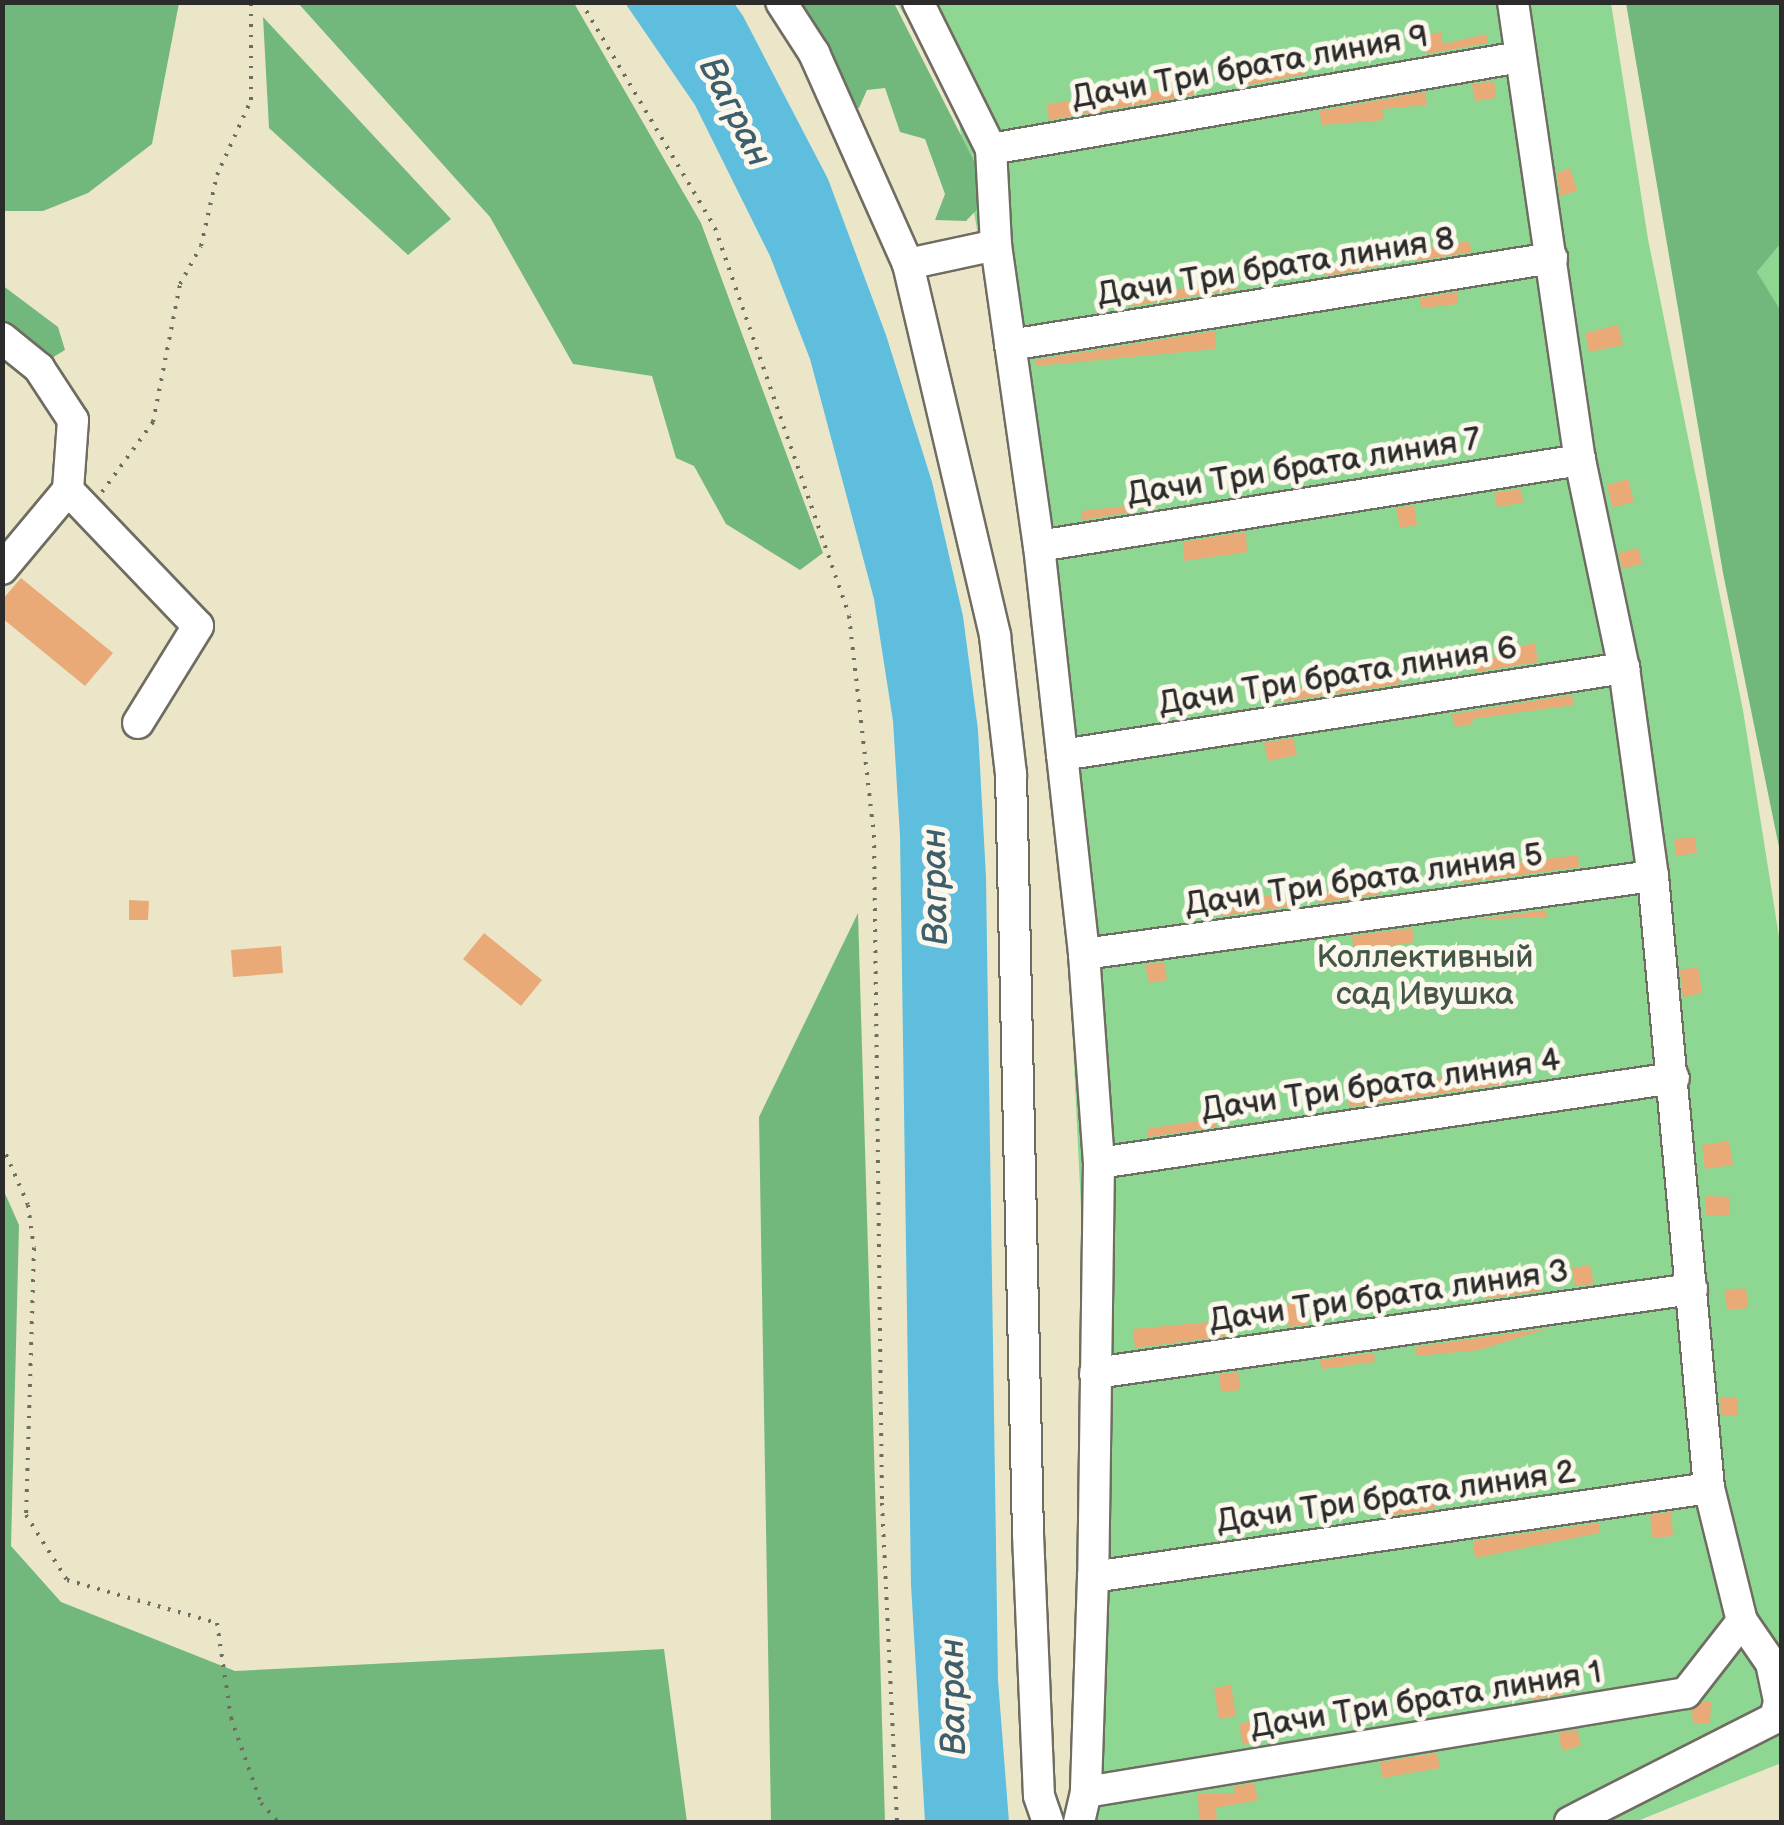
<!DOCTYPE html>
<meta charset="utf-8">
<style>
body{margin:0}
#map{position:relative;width:1784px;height:1825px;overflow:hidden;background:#ece6c9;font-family:"Balsamiq Sans",sans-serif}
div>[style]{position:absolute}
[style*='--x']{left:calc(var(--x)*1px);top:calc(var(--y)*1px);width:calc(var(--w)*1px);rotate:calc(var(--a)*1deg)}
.green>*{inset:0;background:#8ed792}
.forest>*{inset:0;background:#72b87c}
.water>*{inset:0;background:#5fbede}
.building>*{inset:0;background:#e9aa78}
.path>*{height:4px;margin-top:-2px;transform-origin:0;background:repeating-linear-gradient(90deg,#6f6c62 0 2.5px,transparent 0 10.5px)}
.roads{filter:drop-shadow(2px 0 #6f6c62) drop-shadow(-2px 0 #6f6c62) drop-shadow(0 2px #6f6c62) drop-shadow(0 -2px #6f6c62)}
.minor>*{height:30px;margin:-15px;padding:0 15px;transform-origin:15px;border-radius:15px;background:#fff}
span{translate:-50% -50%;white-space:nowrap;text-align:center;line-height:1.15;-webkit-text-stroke:10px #fbf7ec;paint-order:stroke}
.street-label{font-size:32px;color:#2b2b2b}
.park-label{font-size:32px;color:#445645}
.water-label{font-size:35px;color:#3d5e6a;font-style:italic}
.frame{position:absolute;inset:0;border:5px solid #2b2b2b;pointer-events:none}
</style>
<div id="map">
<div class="green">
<div style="clip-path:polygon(897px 3px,1611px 3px,1648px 239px,1743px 710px,1781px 949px,1781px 1763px,1635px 1822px,1074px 1822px,1089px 1373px,1062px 816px,1028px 531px,954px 94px)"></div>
<div style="clip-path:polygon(1781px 243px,1781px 313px,1757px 272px)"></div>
</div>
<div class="forest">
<div style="clip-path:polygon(2px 3px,179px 3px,152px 144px,88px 193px,43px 211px,3px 211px)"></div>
<div style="clip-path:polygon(298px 3px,574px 3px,701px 223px,823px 553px,800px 570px,726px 524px,694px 466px,676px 458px,652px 376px,573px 364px,490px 217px)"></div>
<div style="clip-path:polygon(795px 3px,894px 3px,976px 165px,984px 202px,966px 221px,935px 220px,945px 194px,925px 139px,900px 132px,885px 88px,867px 90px,859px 108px,846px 106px)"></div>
<div style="clip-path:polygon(1626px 3px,1781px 3px,1781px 243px,1757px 272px,1782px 313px,1781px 857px,1723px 573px)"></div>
<div style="clip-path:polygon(263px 17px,451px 219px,408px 255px,269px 128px)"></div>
<div style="clip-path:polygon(2px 285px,58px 327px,65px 350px,45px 362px,3px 328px)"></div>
<div style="clip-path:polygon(858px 913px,885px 1822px,771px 1822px,759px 1117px)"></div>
<div style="clip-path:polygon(3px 1189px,19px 1225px,11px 1546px,61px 1602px,235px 1671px,664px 1649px,687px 1822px,3px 1822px)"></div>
</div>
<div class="water">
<div style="clip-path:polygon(625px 3px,734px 3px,743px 16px,828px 179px,886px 335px,932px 482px,963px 616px,978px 730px,986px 877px,998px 1680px,1009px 1822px,925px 1822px,911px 1585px,900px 836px,893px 721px,874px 599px,810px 359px,770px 256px,695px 105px)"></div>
</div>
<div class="building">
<div style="clip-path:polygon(1441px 32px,1443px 44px,1486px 34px,1488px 43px,1426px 54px,1422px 36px)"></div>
<div style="clip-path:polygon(1301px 51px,1306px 74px,1242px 86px,1239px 73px,1283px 66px,1281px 56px)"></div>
<div style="clip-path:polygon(1494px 81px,1496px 98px,1475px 101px,1472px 84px)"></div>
<div style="clip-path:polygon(1193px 86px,1194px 95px,1049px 120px,1047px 104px)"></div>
<div style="clip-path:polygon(1425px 92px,1427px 105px,1382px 109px,1384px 120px,1322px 125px,1319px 111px)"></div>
<div style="clip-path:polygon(1570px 168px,1577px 191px,1560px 196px,1557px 173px)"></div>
<div style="clip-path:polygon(1469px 241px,1472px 252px,1415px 261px,1414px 251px)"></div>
<div style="clip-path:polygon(1377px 259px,1378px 267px,1325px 276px,1324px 269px)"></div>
<div style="clip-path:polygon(1237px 280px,1238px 289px,1132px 306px,1132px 300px,1174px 297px,1173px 290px)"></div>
<div style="clip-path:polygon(1457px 292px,1458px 304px,1421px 308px,1420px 298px)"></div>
<div style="clip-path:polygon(1618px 325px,1623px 345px,1589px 352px,1585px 333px)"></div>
<div style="clip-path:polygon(1215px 331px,1216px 349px,1036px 366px,1035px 360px)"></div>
<div style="clip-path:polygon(1628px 479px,1634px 502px,1612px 507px,1607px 485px)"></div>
<div style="clip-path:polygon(1520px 489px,1524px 502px,1497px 507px,1494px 493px)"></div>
<div style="clip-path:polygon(1136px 505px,1137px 511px,1082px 520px,1081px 511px)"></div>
<div style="clip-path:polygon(1414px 505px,1417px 525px,1400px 528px,1396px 508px)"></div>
<div style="clip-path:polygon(1246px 532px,1247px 552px,1184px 561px,1183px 542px)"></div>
<div style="clip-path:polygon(1638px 548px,1642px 564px,1622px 569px,1619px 553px)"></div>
<div style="clip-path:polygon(21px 578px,113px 653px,85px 686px,2px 618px,2px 600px)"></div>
<div style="clip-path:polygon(1535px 643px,1538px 662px,1476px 672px,1474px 660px,1519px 655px,1518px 647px)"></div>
<div style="clip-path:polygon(1398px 673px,1400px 684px,1281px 702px,1280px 688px,1346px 686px)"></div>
<div style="clip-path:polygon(1572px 695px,1574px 705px,1472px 719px,1473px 724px,1455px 727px,1452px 714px)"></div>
<div style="clip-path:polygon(1293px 738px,1297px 755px,1268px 761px,1264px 743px)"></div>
<div style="clip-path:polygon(1695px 837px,1697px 853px,1676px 856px,1674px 839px)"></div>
<div style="clip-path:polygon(1578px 855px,1579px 867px,1461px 883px,1457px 870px)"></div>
<div style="clip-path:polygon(1379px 881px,1381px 894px,1319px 903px,1317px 894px)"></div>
<div style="clip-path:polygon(1281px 893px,1283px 902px,1294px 900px,1295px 906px,1221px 916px,1220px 910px,1262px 904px,1261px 897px)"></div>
<div style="clip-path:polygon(129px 900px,149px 901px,148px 920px,129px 920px)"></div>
<div style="clip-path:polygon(1546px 910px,1547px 917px,1472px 920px)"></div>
<div style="clip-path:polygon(1412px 928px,1414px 942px,1354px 952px,1352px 936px)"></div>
<div style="clip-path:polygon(484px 933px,542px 980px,521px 1006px,463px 959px)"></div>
<div style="clip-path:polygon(281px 946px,283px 973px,233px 977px,231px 950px)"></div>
<div style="clip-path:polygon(1164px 962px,1167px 980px,1149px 983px,1145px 965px)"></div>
<div style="clip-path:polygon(1698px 967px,1702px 993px,1683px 997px,1680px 970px)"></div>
<div style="clip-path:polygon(1503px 1067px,1506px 1084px,1349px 1107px,1348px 1099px,1390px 1087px)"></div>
<div style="clip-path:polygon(1215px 1118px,1216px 1127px,1148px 1137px,1147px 1129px)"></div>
<div style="clip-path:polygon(1729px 1141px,1733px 1165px,1705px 1169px,1702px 1145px)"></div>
<div style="clip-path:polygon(1706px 1196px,1730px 1197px,1729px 1216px,1706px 1215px)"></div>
<div style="clip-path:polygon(1590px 1265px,1594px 1284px,1575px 1286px,1572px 1268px)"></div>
<div style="clip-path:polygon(1539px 1275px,1542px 1291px,1485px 1299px,1483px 1286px)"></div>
<div style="clip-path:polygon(1746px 1288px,1748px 1308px,1727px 1310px,1725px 1290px)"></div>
<div style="clip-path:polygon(1305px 1301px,1309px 1324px,1289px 1327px,1285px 1305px)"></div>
<div style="clip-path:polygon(1232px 1320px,1234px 1335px,1135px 1348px,1133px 1329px)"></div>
<div style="clip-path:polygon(1550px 1328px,1479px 1350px,1417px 1356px,1415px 1347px)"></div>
<div style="clip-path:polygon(1374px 1353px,1375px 1362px,1322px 1369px,1320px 1360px)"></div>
<div style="clip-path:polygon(1238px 1372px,1240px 1390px,1221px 1392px,1219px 1374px)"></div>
<div style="clip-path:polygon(1737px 1397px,1738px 1416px,1721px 1416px,1720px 1398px)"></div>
<div style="clip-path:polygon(1434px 1500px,1435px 1509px,1394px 1515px,1393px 1508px)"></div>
<div style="clip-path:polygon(1671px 1512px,1673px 1536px,1652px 1538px,1650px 1515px)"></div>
<div style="clip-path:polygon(1599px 1523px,1599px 1533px,1475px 1558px,1473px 1541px)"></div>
<div style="clip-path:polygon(1558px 1677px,1561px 1695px,1531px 1700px,1527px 1684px)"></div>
<div style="clip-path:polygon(1231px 1685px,1236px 1716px,1219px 1719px,1214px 1688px)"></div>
<div style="clip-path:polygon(1703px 1702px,1711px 1702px,1710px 1724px,1693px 1724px,1692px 1710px)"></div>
<div style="clip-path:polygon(1264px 1718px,1269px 1739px,1243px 1745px,1239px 1724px)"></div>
<div style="clip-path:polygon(1577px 1730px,1581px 1745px,1563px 1751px,1558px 1733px)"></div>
<div style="clip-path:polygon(1437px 1753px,1440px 1768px,1382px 1778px,1380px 1762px)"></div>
<div style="clip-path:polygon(1254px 1783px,1258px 1800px,1216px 1808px,1217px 1822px,1199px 1822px,1198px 1794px,1235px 1793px,1233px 1787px)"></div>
</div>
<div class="path">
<div style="--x:581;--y:2;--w:263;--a:59.3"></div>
<div style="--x:715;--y:228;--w:410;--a:70.9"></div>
<div style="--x:849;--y:616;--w:220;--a:83.5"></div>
<div style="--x:874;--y:835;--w:668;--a:89.31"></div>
<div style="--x:882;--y:1503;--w:319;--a:87.3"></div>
<div style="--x:102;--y:492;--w:87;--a:-53.9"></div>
<div style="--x:153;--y:422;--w:141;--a:-78.9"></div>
<div style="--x:180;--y:284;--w:43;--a:-61.1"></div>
<div style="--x:201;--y:246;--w:73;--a:-77.3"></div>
<div style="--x:217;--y:175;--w:82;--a:-65.6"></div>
<div style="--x:251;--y:100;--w:98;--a:-90"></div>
<div style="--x:2;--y:1145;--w:65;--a:66.6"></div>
<div style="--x:28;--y:1205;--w:43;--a:82.1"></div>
<div style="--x:34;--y:1248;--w:267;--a:91.7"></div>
<div style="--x:26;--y:1515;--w:77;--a:57.8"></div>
<div style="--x:67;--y:1580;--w:156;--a:16"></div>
<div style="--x:217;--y:1623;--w:96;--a:81.6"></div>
<div style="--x:231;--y:1718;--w:90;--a:70.6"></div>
<div style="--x:261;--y:1803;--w:25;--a:48"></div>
</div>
<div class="roads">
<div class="minor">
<div style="--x:781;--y:2;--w:61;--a:57.1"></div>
<div style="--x:814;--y:53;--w:231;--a:66"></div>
<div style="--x:908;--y:264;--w:382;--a:76.8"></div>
<div style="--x:995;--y:636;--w:139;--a:83.4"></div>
<div style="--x:1011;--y:774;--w:760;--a:88.72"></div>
<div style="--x:1028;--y:1534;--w:262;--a:87.6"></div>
<div style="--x:1039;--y:1796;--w:28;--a:71"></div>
<div style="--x:918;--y:2;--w:164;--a:63.6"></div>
<div style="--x:991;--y:149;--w:96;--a:87"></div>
<div style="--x:996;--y:245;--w:304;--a:81.9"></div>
<div style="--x:1039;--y:546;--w:410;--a:83.7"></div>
<div style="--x:1084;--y:954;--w:210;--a:85.9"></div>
<div style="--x:1099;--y:1163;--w:414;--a:90.8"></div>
<div style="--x:1093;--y:1577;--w:215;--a:91.9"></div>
<div style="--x:1086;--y:1792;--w:31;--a:103"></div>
<div style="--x:1513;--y:2;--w:463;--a:81.7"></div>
<div style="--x:1580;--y:460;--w:213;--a:78.1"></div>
<div style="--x:1624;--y:668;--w:210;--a:82.1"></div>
<div style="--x:1653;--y:876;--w:615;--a:84.77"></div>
<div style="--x:1709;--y:1488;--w:137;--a:76.1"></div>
<div style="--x:1742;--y:1621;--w:51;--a:55.4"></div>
<div style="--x:1771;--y:1663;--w:40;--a:78"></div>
<div style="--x:1779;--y:1702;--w:16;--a:104"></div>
<div style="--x:1775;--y:1718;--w:230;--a:153.1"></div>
<div style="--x:991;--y:149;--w:537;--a:-9.87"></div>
<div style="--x:908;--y:264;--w:90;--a:-12.2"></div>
<div style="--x:2;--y:338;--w:48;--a:39"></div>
<div style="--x:39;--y:368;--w:62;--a:56.8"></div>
<div style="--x:73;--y:420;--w:70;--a:94.1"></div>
<div style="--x:68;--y:490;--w:188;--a:46.3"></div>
<div style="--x:198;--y:626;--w:114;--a:121.7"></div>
<div style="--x:1010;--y:345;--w:549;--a:-9.12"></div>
<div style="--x:1039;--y:546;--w:548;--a:-9.03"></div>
<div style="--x:2;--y:569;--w:103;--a:-50.1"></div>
<div style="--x:1062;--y:755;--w:569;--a:-8.8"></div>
<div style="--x:1084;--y:954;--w:574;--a:-7.81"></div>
<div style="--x:1099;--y:1163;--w:581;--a:-8.41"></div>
<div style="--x:1095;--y:1373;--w:603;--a:-8.01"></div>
<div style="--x:1093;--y:1577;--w:622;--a:-8.22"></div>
<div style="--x:1086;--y:1792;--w:608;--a:-9.37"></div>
<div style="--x:1686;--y:1693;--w:91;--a:-52.1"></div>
</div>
</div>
<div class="street-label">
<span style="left:1250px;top:68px;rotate:-10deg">Дачи Три брата линия 9</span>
<span style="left:1276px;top:268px;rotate:-9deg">Дачи Три брата линия 8</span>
<span style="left:1304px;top:468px;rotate:-9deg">Дачи Три брата линия 7</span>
<span style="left:1338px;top:677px;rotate:-9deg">Дачи Три брата линия 6</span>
<span style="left:1364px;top:881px;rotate:-8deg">Дачи Три брата линия 5</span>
<span style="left:1381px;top:1086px;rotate:-8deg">Дачи Три брата линия 4</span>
<span style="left:1389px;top:1297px;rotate:-8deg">Дачи Три брата линия 3</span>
<span style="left:1396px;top:1498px;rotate:-8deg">Дачи Три брата линия 2</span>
<span style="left:1426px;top:1701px;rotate:-9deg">Дачи Три брата линия 1</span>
</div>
<div class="park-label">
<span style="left:1425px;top:977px">Коллективный<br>сад Ивушка</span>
</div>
<div class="water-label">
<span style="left:734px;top:112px;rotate:63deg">Вагран</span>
<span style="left:936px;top:887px;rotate:-91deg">Вагран</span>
<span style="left:954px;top:1697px;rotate:-91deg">Вагран</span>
</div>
<div class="frame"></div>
</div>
